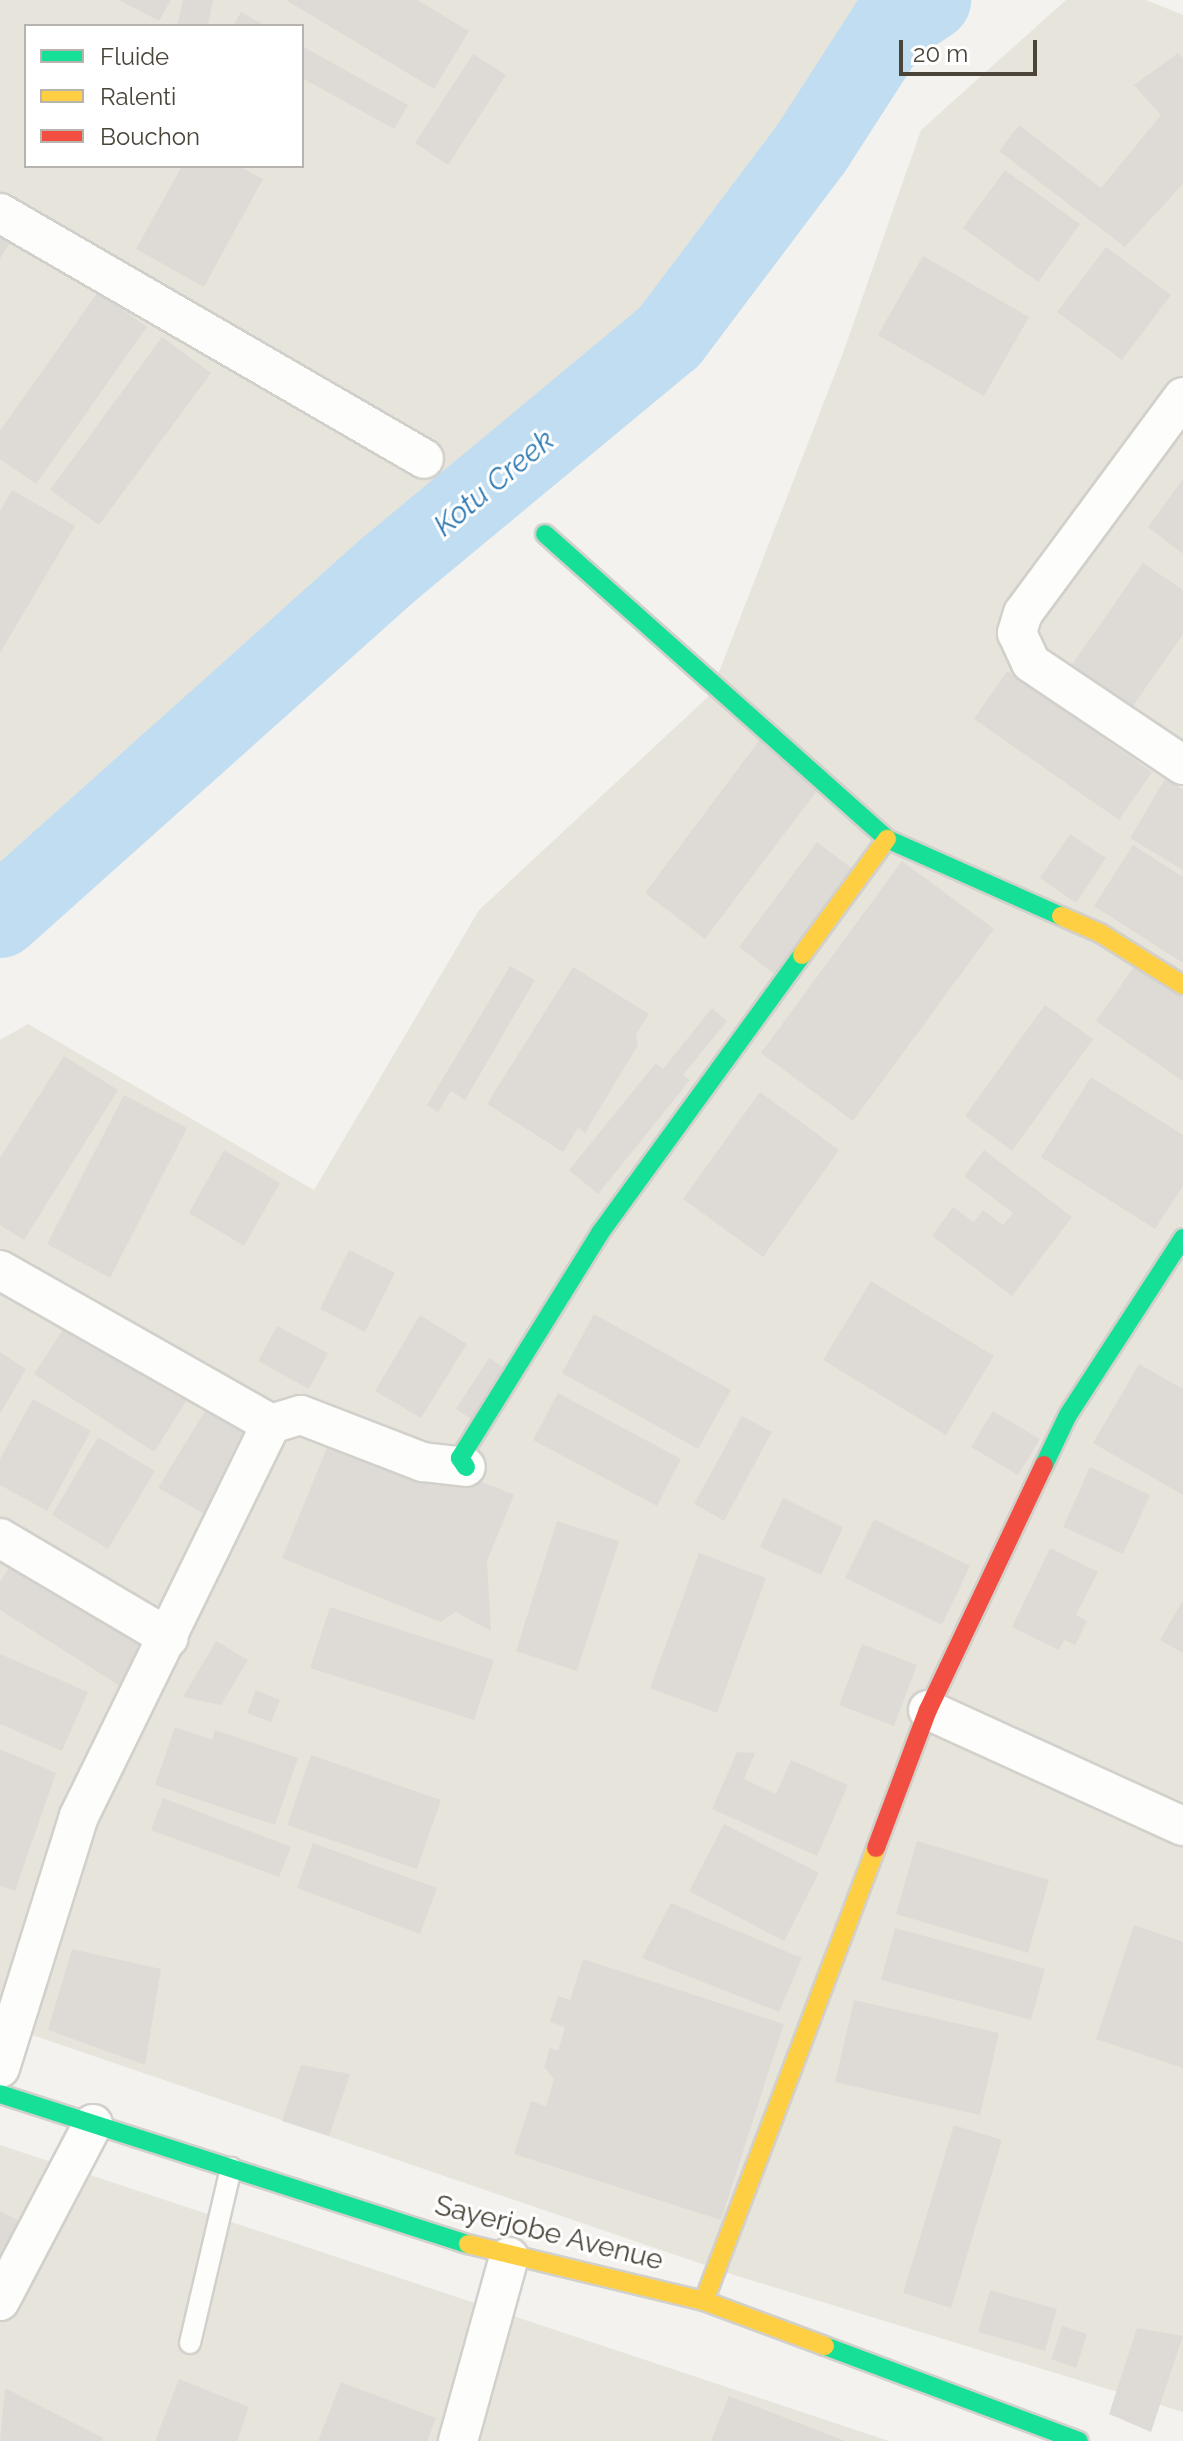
<!DOCTYPE html>
<style>
body{margin:0}
#map{position:relative;width:1183px;height:2441px;overflow:hidden;background:#f4f2ee;font-family:Raleway,sans-serif}
div>[style]{position:absolute}
[style*='--x']{left:calc(var(--x)*1px);top:calc(var(--y)*1px);width:calc(var(--w)*1px);rotate:calc(var(--a)*1deg)}
.residential>*{inset:0;background:#e7e4dc}
.river>*{height:82px;margin:-41px;padding:0 41px;transform-origin:41px;border-radius:41px;background:#c0ddf1}
.building>*{inset:0;background:#dedbd6}
.roads{filter:drop-shadow(2px 0 #d2d0cb) drop-shadow(-2px 0 #d2d0cb) drop-shadow(0 2px #d2d0cb) drop-shadow(0 -2px #d2d0cb)}
.lane>*{height:20px;margin:-10px;padding:0 10px;transform-origin:10px;border-radius:10px;background:#fdfdfc}
.street>*{height:38px;margin:-19px;padding:0 19px;transform-origin:19px;border-radius:19px;background:#fdfdfc}
.fast>*{height:18px;margin:-9px;padding:0 9px;transform-origin:9px;border-radius:9px;background:#16e098}
.slow>*{height:18px;margin:-9px;padding:0 9px;transform-origin:9px;border-radius:9px;background:#ffcf43}
.jam>*{height:18px;margin:-9px;padding:0 9px;transform-origin:9px;border-radius:9px;background:#f24e42}
span{translate:-50% -50%;white-space:nowrap;text-align:center;line-height:1.15;-webkit-text-stroke:6px #fff;paint-order:stroke}
.street-label{font-size:28px;color:#4b4439}
.water-label{font-size:30px;color:#2e7ab2;font-style:italic}
.legend{position:absolute;left:24px;top:24px;width:280px;height:144px;box-sizing:border-box;background:#fff;border:2px solid #b7b4b0;margin:0;padding:10px 14px;list-style:none;font-size:24px;color:#4b4439}
.legend li{display:flex;align-items:center;gap:16px;height:40px}
.legend b{width:40px;border:2px solid #b7b4b0}
.scale{position:absolute;left:899px;top:40px;width:138px;height:36px;box-sizing:border-box;border:4px solid #4b4439;border-top:0;padding-left:10px;font-size:24px;line-height:28px;white-space:nowrap;color:#4b4439;-webkit-text-stroke:6px #fff;paint-order:stroke}
</style>
<div id="map">
<div class="residential">
<div style="clip-path:polygon(evenodd,0 0,930px 0,890px 26px,812px 147px,669px 337px,388px 570px,0 917px,0 0,26px 26px,302px 26px,302px 166px,26px 166px,26px 26px)"></div>
<div style="clip-path:polygon(1066px 0,1146px 0,1183px 15px,1183px 2412px,734px 2275px,0 2024px,0 1040px,28px 1024px,314px 1190px,479px 910px,710px 695px,843px 353px,921px 130px)"></div>
<div style="clip-path:polygon(0 2145px,889px 2441px,0 2441px)"></div>
</div>
<div class="river">
<div style="--x:0;--y:917;--w:521;--a:-41.81"></div>
<div style="--x:388;--y:570;--w:365;--a:-39.7"></div>
<div style="--x:669;--y:337;--w:238;--a:-53"></div>
<div style="--x:812;--y:147;--w:144;--a:-57.2"></div>
<div style="--x:890;--y:26;--w:48;--a:-33"></div>
</div>
<div class="building">
<div style="clip-path:polygon(119px 0,171px 0,159px 21px)"></div>
<div style="clip-path:polygon(183px 0,213px 0,208px 26px,177px 26px)"></div>
<div style="clip-path:polygon(286px 0,417px 0,469px 31px,434px 89px)"></div>
<div style="clip-path:polygon(241px 12px,266px 26px,233px 26px)"></div>
<div style="clip-path:polygon(302px 46px,408px 105px,394px 129px,302px 78px)"></div>
<div style="clip-path:polygon(1178px 53px,1183px 59px,1183px 184px,1125px 247px,999px 151px,1019px 125px,1101px 188px,1161px 115px,1134px 85px)"></div>
<div style="clip-path:polygon(473px 54px,506px 75px,448px 165px,415px 143px)"></div>
<div style="clip-path:polygon(182px 166px,239px 166px,263px 179px,204px 287px,136px 249px)"></div>
<div style="clip-path:polygon(1005px 170px,1080px 224px,1038px 282px,963px 228px)"></div>
<div style="clip-path:polygon(0 234px,11px 241px,0 259px)"></div>
<div style="clip-path:polygon(1106px 247px,1171px 295px,1122px 360px,1057px 312px)"></div>
<div style="clip-path:polygon(923px 256px,1029px 317px,984px 396px,878px 335px)"></div>
<div style="clip-path:polygon(98px 292px,147px 327px,36px 484px,0 459px,0 431px)"></div>
<div style="clip-path:polygon(162px 337px,211px 373px,99px 525px,50px 490px)"></div>
<div style="clip-path:polygon(1183px 479px,1183px 554px,1148px 527px)"></div>
<div style="clip-path:polygon(12px 490px,75px 526px,0 653px,0 511px)"></div>
<div style="clip-path:polygon(1143px 563px,1183px 590px,1183px 634px,1124px 719px,1064px 676px)"></div>
<div style="clip-path:polygon(1007px 671px,1152px 772px,1119px 820px,974px 719px)"></div>
<div style="clip-path:polygon(761px 738px,822px 784px,705px 939px,645px 893px)"></div>
<div style="clip-path:polygon(1165px 779px,1183px 790px,1183px 870px,1130px 838px)"></div>
<div style="clip-path:polygon(1070px 834px,1106px 858px,1076px 903px,1040px 878px)"></div>
<div style="clip-path:polygon(817px 842px,867px 880px,789px 985px,739px 947px)"></div>
<div style="clip-path:polygon(1133px 845px,1183px 877px,1183px 963px,1094px 906px)"></div>
<div style="clip-path:polygon(902px 861px,994px 929px,853px 1121px,761px 1053px)"></div>
<div style="clip-path:polygon(1135px 965px,1183px 998px,1183px 1081px,1096px 1021px)"></div>
<div style="clip-path:polygon(510px 966px,535px 980px,465px 1100px,451px 1091px,438px 1112px,427px 1105px)"></div>
<div style="clip-path:polygon(573px 967px,649px 1014px,636px 1034px,638px 1045px,585px 1133px,578px 1128px,563px 1152px,487px 1104px)"></div>
<div style="clip-path:polygon(1045px 1005px,1093px 1039px,1012px 1151px,965px 1116px)"></div>
<div style="clip-path:polygon(712px 1008px,727px 1021px,683px 1075px,690px 1080px,598px 1194px,569px 1170px,656px 1063px,663px 1069px)"></div>
<div style="clip-path:polygon(64px 1056px,118px 1090px,24px 1240px,0 1225px,0 1158px)"></div>
<div style="clip-path:polygon(1091px 1077px,1183px 1135px,1183px 1186px,1155px 1229px,1041px 1157px)"></div>
<div style="clip-path:polygon(760px 1092px,839px 1150px,763px 1257px,683px 1199px)"></div>
<div style="clip-path:polygon(124px 1095px,187px 1128px,110px 1278px,47px 1244px)"></div>
<div style="clip-path:polygon(224px 1150px,280px 1183px,244px 1246px,189px 1213px)"></div>
<div style="clip-path:polygon(984px 1150px,1072px 1217px,1012px 1296px,932px 1236px,953px 1207px,974px 1222px,983px 1210px,1003px 1225px,1013px 1213px,964px 1176px)"></div>
<div style="clip-path:polygon(349px 1250px,395px 1273px,365px 1332px,320px 1309px)"></div>
<div style="clip-path:polygon(871px 1281px,994px 1356px,946px 1435px,823px 1360px)"></div>
<div style="clip-path:polygon(594px 1314px,731px 1390px,698px 1449px,562px 1373px)"></div>
<div style="clip-path:polygon(420px 1315px,467px 1344px,421px 1418px,375px 1391px)"></div>
<div style="clip-path:polygon(70px 1319px,189px 1397px,154px 1452px,34px 1374px)"></div>
<div style="clip-path:polygon(277px 1326px,328px 1353px,309px 1389px,258px 1361px)"></div>
<div style="clip-path:polygon(0 1352px,26px 1369px,0 1414px)"></div>
<div style="clip-path:polygon(489px 1358px,515px 1375px,482px 1426px,456px 1409px)"></div>
<div style="clip-path:polygon(1139px 1364px,1183px 1389px,1183px 1495px,1093px 1443px)"></div>
<div style="clip-path:polygon(217px 1391px,279px 1429px,232px 1529px,158px 1488px)"></div>
<div style="clip-path:polygon(558px 1393px,681px 1459px,657px 1506px,533px 1440px)"></div>
<div style="clip-path:polygon(33px 1399px,91px 1431px,47px 1511px,0 1485px,0 1459px)"></div>
<div style="clip-path:polygon(993px 1411px,1040px 1439px,1018px 1475px,971px 1447px)"></div>
<div style="clip-path:polygon(742px 1416px,772px 1432px,724px 1521px,694px 1504px)"></div>
<div style="clip-path:polygon(337px 1423px,514px 1495px,487px 1561px,491px 1631px,456px 1612px,440px 1622px,282px 1558px)"></div>
<div style="clip-path:polygon(98px 1437px,155px 1471px,108px 1549px,52px 1515px)"></div>
<div style="clip-path:polygon(1090px 1467px,1150px 1495px,1123px 1554px,1063px 1527px)"></div>
<div style="clip-path:polygon(783px 1498px,843px 1527px,821px 1575px,760px 1547px)"></div>
<div style="clip-path:polygon(874px 1519px,970px 1566px,942px 1625px,845px 1578px)"></div>
<div style="clip-path:polygon(557px 1521px,619px 1541px,577px 1671px,516px 1651px)"></div>
<div style="clip-path:polygon(24px 1544px,168px 1634px,131px 1693px,0 1610px,0 1582px)"></div>
<div style="clip-path:polygon(1050px 1548px,1098px 1572px,1076px 1615px,1087px 1621px,1075px 1645px,1064px 1640px,1059px 1650px,1012px 1627px)"></div>
<div style="clip-path:polygon(699px 1553px,766px 1578px,717px 1713px,650px 1688px)"></div>
<div style="clip-path:polygon(1183px 1600px,1183px 1653px,1160px 1640px)"></div>
<div style="clip-path:polygon(330px 1607px,494px 1660px,474px 1720px,310px 1668px)"></div>
<div style="clip-path:polygon(216px 1641px,248px 1660px,221px 1705px,183px 1697px)"></div>
<div style="clip-path:polygon(862px 1644px,917px 1665px,894px 1726px,839px 1705px)"></div>
<div style="clip-path:polygon(0 1654px,88px 1692px,62px 1751px,0 1724px)"></div>
<div style="clip-path:polygon(256px 1690px,280px 1700px,271px 1722px,247px 1713px)"></div>
<div style="clip-path:polygon(175px 1727px,212px 1740px,215px 1730px,298px 1758px,275px 1825px,155px 1785px)"></div>
<div style="clip-path:polygon(0 1749px,56px 1773px,15px 1891px,0 1886px)"></div>
<div style="clip-path:polygon(737px 1752px,755px 1753px,744px 1779px,776px 1794px,791px 1760px,848px 1785px,817px 1856px,712px 1809px)"></div>
<div style="clip-path:polygon(311px 1755px,441px 1800px,417px 1869px,287px 1825px)"></div>
<div style="clip-path:polygon(163px 1798px,291px 1847px,279px 1877px,151px 1830px)"></div>
<div style="clip-path:polygon(724px 1824px,819px 1873px,784px 1941px,689px 1891px)"></div>
<div style="clip-path:polygon(917px 1841px,1049px 1880px,1028px 1953px,896px 1914px)"></div>
<div style="clip-path:polygon(313px 1843px,437px 1888px,420px 1934px,297px 1888px)"></div>
<div style="clip-path:polygon(671px 1903px,802px 1958px,779px 2012px,642px 1958px)"></div>
<div style="clip-path:polygon(1134px 1925px,1183px 1942px,1183px 2068px,1096px 2039px)"></div>
<div style="clip-path:polygon(895px 1928px,1045px 1969px,1031px 2020px,881px 1980px)"></div>
<div style="clip-path:polygon(72px 1949px,161px 1969px,145px 2065px,48px 2030px)"></div>
<div style="clip-path:polygon(583px 1959px,784px 2024px,721px 2220px,514px 2154px,531px 2101px,546px 2106px,554px 2079px,544px 2067px,550px 2048px,558px 2051px,565px 2027px,550px 2022px,558px 1996px,570px 2000px)"></div>
<div style="clip-path:polygon(854px 2000px,999px 2033px,980px 2115px,835px 2082px)"></div>
<div style="clip-path:polygon(301px 2065px,350px 2074px,329px 2136px,282px 2121px)"></div>
<div style="clip-path:polygon(954px 2125px,1002px 2140px,951px 2308px,903px 2293px)"></div>
<div style="clip-path:polygon(0 2211px,21px 2222px,0 2263px)"></div>
<div style="clip-path:polygon(990px 2290px,1057px 2309px,1045px 2351px,978px 2332px)"></div>
<div style="clip-path:polygon(1062px 2326px,1087px 2334px,1076px 2368px,1051px 2359px)"></div>
<div style="clip-path:polygon(1137px 2328px,1183px 2336px,1151px 2432px,1109px 2414px)"></div>
<div style="clip-path:polygon(179px 2379px,249px 2407px,237px 2441px,155px 2441px)"></div>
<div style="clip-path:polygon(341px 2382px,436px 2418px,427px 2441px,318px 2441px)"></div>
<div style="clip-path:polygon(5px 2388px,103px 2438px,102px 2441px,0 2441px)"></div>
<div style="clip-path:polygon(729px 2396px,845px 2441px,711px 2441px)"></div>
</div>
<div class="roads">
<div class="lane">
<div style="--x:190;--y:2343;--w:180;--a:-76.8"></div>
</div>
<div class="street">
<div style="--x:0;--y:213;--w:490;--a:30.1"></div>
<div style="--x:1183;--y:397;--w:269;--a:126.5"></div>
<div style="--x:1023;--y:613;--w:21;--a:107"></div>
<div style="--x:1017;--y:633;--w:33;--a:65"></div>
<div style="--x:1031;--y:663;--w:183;--a:33.9"></div>
<div style="--x:0;--y:1270;--w:312;--a:29.6"></div>
<div style="--x:271;--y:1424;--w:31;--a:-17"></div>
<div style="--x:301;--y:1415;--w:131;--a:21.1"></div>
<div style="--x:423;--y:1462;--w:43;--a:6.6"></div>
<div style="--x:0;--y:1538;--w:196;--a:30.6"></div>
<div style="--x:928;--y:1710;--w:280;--a:24.5"></div>
<div style="--x:0;--y:2068;--w:264;--a:-72.6"></div>
<div style="--x:79;--y:1816;--w:436;--a:-63.9"></div>
<div style="--x:0;--y:2301;--w:200;--a:-62.3"></div>
<div style="--x:458;--y:2441;--w:191;--a:-74.5"></div>
</div>
<div class="fast">
<div style="--x:545;--y:534;--w:458;--a:41.7"></div>
<div style="--x:887;--y:839;--w:190;--a:23.9"></div>
<div style="--x:1044;--y:1465;--w:55;--a:-64.4"></div>
<div style="--x:1068;--y:1415;--w:211;--a:-57"></div>
<div style="--x:466;--y:1467;--w:11;--a:-124"></div>
<div style="--x:460;--y:1458;--w:265;--a:-58.1"></div>
<div style="--x:600;--y:1233;--w:344;--a:-54"></div>
<div style="--x:0;--y:2094;--w:491;--a:17.8"></div>
<div style="--x:825;--y:2346;--w:271;--a:20.5"></div>
</div>
<div class="slow">
<div style="--x:1061;--y:916;--w:43;--a:23.6"></div>
<div style="--x:1100;--y:933;--w:98;--a:32.1"></div>
<div style="--x:802;--y:955;--w:144;--a:-53.8"></div>
<div style="--x:468;--y:2244;--w:243;--a:13.6"></div>
<div style="--x:704;--y:2301;--w:129;--a:20.4"></div>
<div style="--x:704;--y:2301;--w:485;--a:-69.2"></div>
</div>
<div class="jam">
<div style="--x:876;--y:1848;--w:147;--a:-69.4"></div>
<div style="--x:928;--y:1710;--w:271;--a:-64.7"></div>
</div>
</div>
<div class="street-label">
<span style="left:549px;top:2233px;rotate:14deg">Sayerjobe Avenue</span>
</div>
<div class="water-label">
<span style="left:494px;top:483px;rotate:-40deg">Kotu Creek</span>
</div>
<ul class="legend">
<li><b style="height:10px;background:#16e098"></b>Fluide</li>
<li><b style="height:10px;background:#ffcf43"></b>Ralenti</li>
<li><b style="height:10px;background:#f24e42"></b>Bouchon</li>
</ul>
<div class="scale">20 m</div>
</div>
